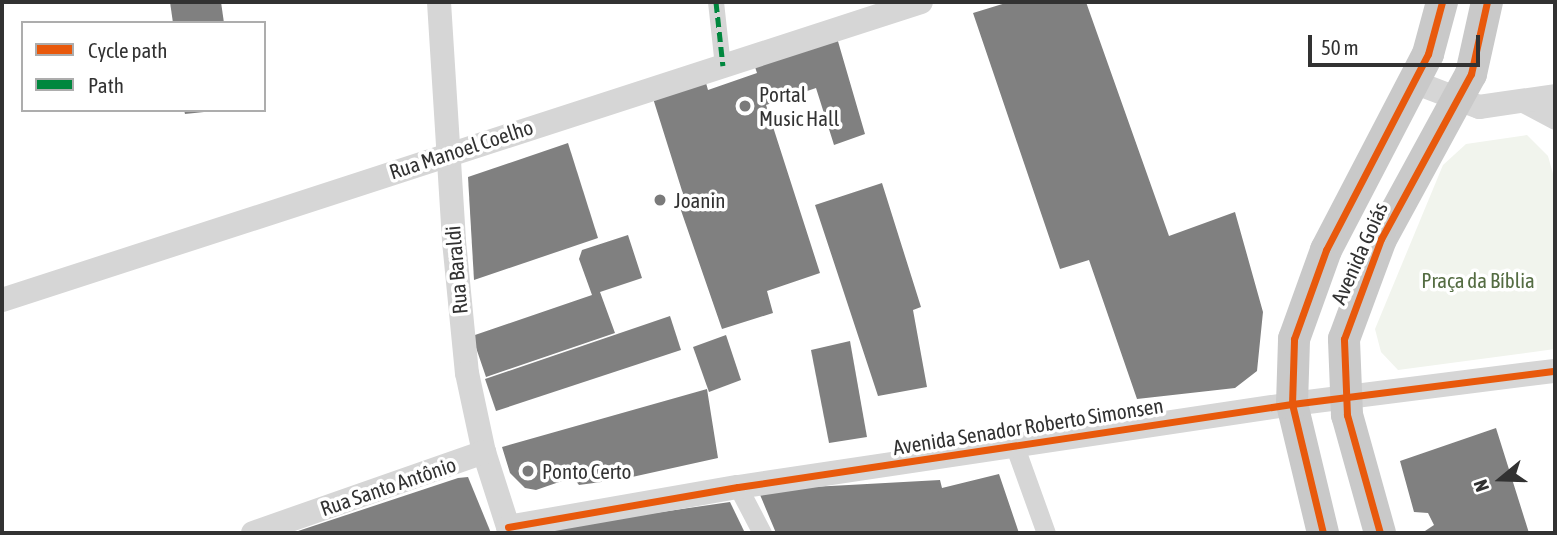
<!DOCTYPE html>
<meta charset="utf-8">
<style>
body{margin:0}
#map{position:relative;width:1557px;height:535px;overflow:hidden;background:#fff;font-family:"Asap Condensed",sans-serif}
div>[style]{position:absolute}
[style*='--x']{left:calc(var(--x)*1px);top:calc(var(--y)*1px);width:calc(var(--w)*1px);rotate:calc(var(--a)*1deg)}
.green>*{inset:0;background:#f1f4ed}
.building>*{inset:0;background:#808080}
.pedestrian>*{height:16px;margin:-8px;padding:0 8px;transform-origin:8px;border-radius:8px;background:#d6d6d6}
.minor>*{height:19px;margin:-9.5px;padding:0 9.5px;transform-origin:9.5px;border-radius:9.5px;background:#d6d6d6}
.tertiary>*{height:24px;margin:-12px;padding:0 12px;transform-origin:12px;border-radius:12px;background:#d6d6d6}
.primary>*{height:32px;margin:-16px;padding:0 16px;transform-origin:16px;border-radius:16px;background:#c9c9c9}
.quiet>*{height:5px;margin-top:-2.5px;transform-origin:0;background:repeating-linear-gradient(90deg,#00873e 0 10px,transparent 0 15px)}
.cycleway>*{height:7px;margin:-3.5px;padding:0 3.5px;transform-origin:3.5px;border-radius:3.5px;background:#e8590c}
.dots>*{width:19px;height:19px;translate:-50% -50%;box-sizing:border-box;border:4px solid #fff;border-radius:50%}
span{translate:-50% -50%;white-space:nowrap;text-align:center;line-height:1.15;-webkit-text-stroke:7px #fff;paint-order:stroke}
.poi-label{font-size:21px;color:#323232}
.left{translate:0 -50%;text-align:left}
.street-label{font-size:21px;color:#323232}
.park-label{font-size:21px;color:#546c42}
.frame{position:absolute;inset:0;border:4px solid #323232;pointer-events:none}
.legend{position:absolute;left:21px;top:21px;width:245px;height:91px;box-sizing:border-box;background:#fff;border:2px solid #adadad;margin:0;padding:9px 12px;list-style:none;font-size:21px;color:#323232}
.legend li{display:flex;align-items:center;gap:14px;height:35px}
.legend b{width:35px;border:2px solid #adadad}
.north{position:absolute;left:1466px;top:444px;width:70px;height:70px;-webkit-text-stroke:5px #fff;paint-order:stroke;rotate:251deg;font-size:19px;font-weight:700;line-height:28px;text-align:center;color:#323232}
.north::after{content:'';display:block;margin:auto;width:24px;height:32px;background:#323232;clip-path:polygon(50% 0,100% 100%,50% 72%,0 100%)}
.scale{position:absolute;left:1308px;top:35px;width:172px;height:32px;box-sizing:border-box;border:4px solid #323232;border-top:0;padding-left:9px;font-size:21px;line-height:24px;white-space:nowrap;color:#323232;-webkit-text-stroke:5px #fff;paint-order:stroke}
</style>
<div id="map">
<div class="green">
<div style="clip-path:polygon(1527px 135px,1548px 156px,1555px 181px,1555px 349px,1398px 370px,1381px 352px,1375px 329px,1443px 165px,1466px 144px)"></div>
</div>
<div class="building">
<div style="clip-path:polygon(170px 2px,221px 2px,224px 23px,173px 23px)"></div>
<div style="clip-path:polygon(1009px 2px,1086px 2px,1169px 236px,1235px 212px,1263px 312px,1257px 371px,1235px 388px,1137px 399px,1089px 260px,1060px 269px,973px 13px)"></div>
<div style="clip-path:polygon(835px 31px,865px 134px,834px 145px,816px 88px,766px 105px,820px 273px,767px 291px,773px 313px,722px 329px,676px 196px,683px 194px,651px 92px,704px 76px,708px 90px,757px 73px,754px 64px)"></div>
<div style="clip-path:polygon(184px 110px,204px 110px,204px 112px,185px 114px)"></div>
<div style="clip-path:polygon(568px 143px,598px 238px,474px 280px,468px 177px)"></div>
<div style="clip-path:polygon(882px 183px,921px 307px,913px 310px,927px 387px,878px 396px,815px 205px)"></div>
<div style="clip-path:polygon(628px 235px,642px 278px,600px 292px,615px 333px,486px 377px,472px 336px,592px 295px,579px 259px,582px 250px)"></div>
<div style="clip-path:polygon(670px 316px,681px 350px,496px 411px,485px 379px)"></div>
<div style="clip-path:polygon(726px 335px,741px 380px,709px 392px,693px 347px)"></div>
<div style="clip-path:polygon(850px 341px,867px 437px,829px 443px,811px 350px)"></div>
<div style="clip-path:polygon(707px 389px,718px 458px,623px 479px,579px 485px,575px 480px,562px 481px,536px 490px,525px 488px,510px 473px,502px 447px)"></div>
<div style="clip-path:polygon(1496px 428px,1529px 533px,1422px 533px,1434px 525px,1428px 513px,1414px 512px,1400px 461px)"></div>
<div style="clip-path:polygon(999px 474px,1019px 533px,776px 533px,758px 490px,940px 480px,942px 488px)"></div>
<div style="clip-path:polygon(468px 477px,491px 533px,292px 533px,458px 478px)"></div>
<div style="clip-path:polygon(730px 502px,745px 533px,538px 533px,620px 518px)"></div>
</div>
<div class="pedestrian">
<div style="--x:716;--y:2;--w:64;--a:83.8"></div>
</div>
<div class="minor">
<div style="--x:1523;--y:103;--w:36;--a:28"></div>
<div style="--x:1015;--y:447;--w:91;--a:70.2"></div>
<div style="--x:738;--y:487;--w:52;--a:62.4"></div>
</div>
<div class="tertiary">
<div style="--x:439;--y:2;--w:239;--a:86.4"></div>
<div style="--x:454;--y:241;--w:133;--a:84.4"></div>
<div style="--x:467;--y:373;--w:81;--a:77.9"></div>
<div style="--x:484;--y:452;--w:85;--a:72.2"></div>
<div style="--x:1414;--y:82;--w:70;--a:21"></div>
<div style="--x:1479;--y:107;--w:77;--a:-8.2"></div>
<div style="--x:2;--y:300;--w:966;--a:-17.97"></div>
<div style="--x:508;--y:527;--w:233;--a:-9.9"></div>
<div style="--x:738;--y:487;--w:560;--a:-8.52"></div>
<div style="--x:1292;--y:404;--w:265;--a:-7.2"></div>
<div style="--x:253;--y:533;--w:245;--a:-19.3"></div>
</div>
<div class="primary">
<div style="--x:1323;--y:533;--w:133;--a:-103.5"></div>
<div style="--x:1292;--y:404;--w:65;--a:-88.2"></div>
<div style="--x:1294;--y:339;--w:95;--a:-70.2"></div>
<div style="--x:1326;--y:250;--w:221;--a:-62.5"></div>
<div style="--x:1428;--y:54;--w:54;--a:-74.9"></div>
<div style="--x:1380;--y:533;--w:123;--a:-105.6"></div>
<div style="--x:1347;--y:415;--w:76;--a:-92.3"></div>
<div style="--x:1344;--y:339;--w:107;--a:-69.7"></div>
<div style="--x:1381;--y:239;--w:188;--a:-61.4"></div>
<div style="--x:1471;--y:74;--w:74;--a:-77.5"></div>
</div>
<div class="quiet">
<div style="--x:716;--y:2;--w:64;--a:83.8"></div>
</div>
<div class="cycleway">
<div style="--x:508;--y:527;--w:233;--a:-9.9"></div>
<div style="--x:738;--y:487;--w:560;--a:-8.52"></div>
<div style="--x:1292;--y:404;--w:265;--a:-7.2"></div>
<div style="--x:1323;--y:533;--w:133;--a:-103.5"></div>
<div style="--x:1292;--y:404;--w:65;--a:-88.2"></div>
<div style="--x:1294;--y:339;--w:95;--a:-70.2"></div>
<div style="--x:1326;--y:250;--w:221;--a:-62.5"></div>
<div style="--x:1428;--y:54;--w:54;--a:-74.9"></div>
<div style="--x:1380;--y:533;--w:123;--a:-105.6"></div>
<div style="--x:1347;--y:415;--w:76;--a:-92.3"></div>
<div style="--x:1344;--y:339;--w:107;--a:-69.7"></div>
<div style="--x:1381;--y:239;--w:188;--a:-61.4"></div>
<div style="--x:1471;--y:74;--w:74;--a:-77.5"></div>
</div>
<div class="dots">
<div style="left:745px;top:106px;background:#7a7a7a"></div>
<div style="left:660px;top:200px;background:#7a7a7a"></div>
<div style="left:528px;top:471px;background:#7a7a7a"></div>
</div>
<div class="poi-label">
<span class="left" style="left:759px;top:106px">Portal<br>Music Hall</span>
<span class="left" style="left:674px;top:200px">Joanin</span>
<span class="left" style="left:542px;top:471px">Ponto Certo</span>
</div>
<div class="street-label">
<span style="left:461px;top:149px;rotate:-18deg">Rua Manoel Coelho</span>
<span style="left:1359px;top:253px;rotate:-66deg">Avenida Goiás</span>
<span style="left:456px;top:270px;rotate:-95deg">Rua Baraldi</span>
<span style="left:1028px;top:426px;rotate:-9deg">Avenida Senador Roberto Simonsen</span>
<span style="left:388px;top:486px;rotate:-19deg">Rua Santo Antônio</span>
</div>
<div class="park-label">
<span style="left:1478px;top:280px">Praça da Bíblia</span>
</div>
<div class="frame"></div>
<ul class="legend">
<li><b style="height:9px;background:#e8590c"></b>Cycle path</li>
<li><b style="height:9px;background:#00873e"></b>Path</li>
</ul>
<div class="north">N</div>
<div class="scale">50 m</div>
</div>
